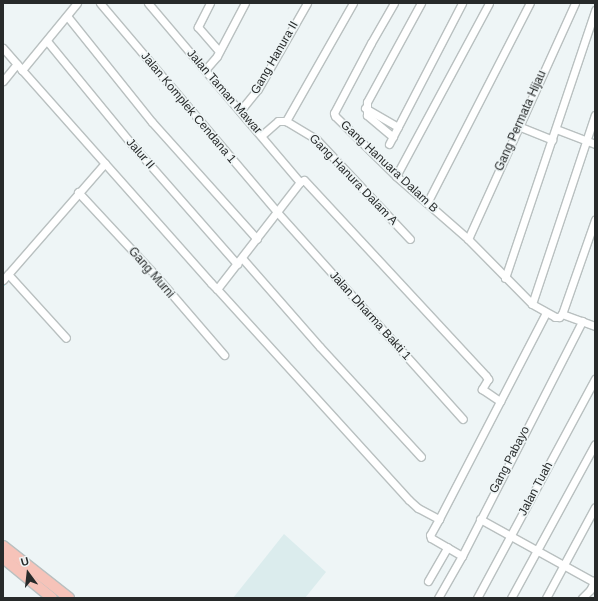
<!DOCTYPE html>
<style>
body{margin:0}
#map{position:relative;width:598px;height:601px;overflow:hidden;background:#eef5f6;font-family:Arial,sans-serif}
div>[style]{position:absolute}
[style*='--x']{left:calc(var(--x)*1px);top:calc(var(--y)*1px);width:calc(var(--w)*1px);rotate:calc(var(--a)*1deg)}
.built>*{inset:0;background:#dbeced}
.stream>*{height:1.5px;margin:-0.75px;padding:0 0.75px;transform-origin:0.75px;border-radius:0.75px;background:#6bf1fd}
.roads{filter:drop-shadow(1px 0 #b9c0c0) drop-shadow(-1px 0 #b9c0c0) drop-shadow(0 1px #b9c0c0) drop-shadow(0 -1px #b9c0c0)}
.minor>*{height:7px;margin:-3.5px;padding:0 3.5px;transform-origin:3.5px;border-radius:3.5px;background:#fff}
.highway>*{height:10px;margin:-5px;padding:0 5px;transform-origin:5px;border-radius:5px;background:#f6c3b9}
span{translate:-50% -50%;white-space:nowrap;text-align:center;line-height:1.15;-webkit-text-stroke:3.5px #eef5f6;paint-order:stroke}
.street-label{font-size:12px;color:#272a2a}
.frame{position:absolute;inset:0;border:4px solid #272a2a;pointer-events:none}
.north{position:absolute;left:8px;top:553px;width:40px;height:40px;-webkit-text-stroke:3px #eef5f6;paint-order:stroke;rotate:345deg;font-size:11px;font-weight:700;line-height:16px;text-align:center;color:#272a2a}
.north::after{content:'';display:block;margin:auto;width:14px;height:18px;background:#272a2a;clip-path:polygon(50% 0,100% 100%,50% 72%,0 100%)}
</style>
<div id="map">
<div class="built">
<div style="clip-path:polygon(284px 534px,326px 572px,305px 598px,233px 598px)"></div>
</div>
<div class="stream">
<div style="--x:3;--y:286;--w:5;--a:-53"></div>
</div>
<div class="roads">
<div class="minor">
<div style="--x:77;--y:3;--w:87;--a:129.4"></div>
<div style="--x:22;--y:70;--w:285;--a:48.4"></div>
<div style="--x:211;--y:283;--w:8;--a:45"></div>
<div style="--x:217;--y:289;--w:135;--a:-52.2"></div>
<div style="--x:300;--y:182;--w:4;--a:-27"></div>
<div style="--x:304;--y:180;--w:267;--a:47.1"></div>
<div style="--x:486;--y:376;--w:4;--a:56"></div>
<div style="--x:488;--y:379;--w:12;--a:121"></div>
<div style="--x:482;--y:389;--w:22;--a:34"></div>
<div style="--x:100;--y:3;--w:274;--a:49.7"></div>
<div style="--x:277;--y:212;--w:278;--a:48.1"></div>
<div style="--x:148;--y:3;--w:235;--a:49.7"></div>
<div style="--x:210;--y:3;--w:27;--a:117"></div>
<div style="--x:198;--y:27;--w:32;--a:49"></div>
<div style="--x:353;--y:3;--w:136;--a:119.6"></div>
<div style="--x:286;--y:121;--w:35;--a:31"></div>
<div style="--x:316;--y:139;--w:137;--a:46.8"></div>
<div style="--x:394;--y:3;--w:46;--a:119.9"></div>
<div style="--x:371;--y:43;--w:79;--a:117.9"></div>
<div style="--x:334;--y:113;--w:3;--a:72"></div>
<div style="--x:335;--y:116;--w:86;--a:44.5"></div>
<div style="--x:396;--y:176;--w:96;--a:41.2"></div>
<div style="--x:468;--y:239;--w:91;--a:45.4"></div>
<div style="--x:532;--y:304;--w:26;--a:29"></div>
<div style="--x:555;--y:317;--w:4;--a:0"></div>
<div style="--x:559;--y:317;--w:4;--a:-45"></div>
<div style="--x:562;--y:314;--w:100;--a:-70.7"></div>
<div style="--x:67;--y:16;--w:136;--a:51.3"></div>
<div style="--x:152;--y:122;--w:157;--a:48.1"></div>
<div style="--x:47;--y:41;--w:129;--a:50.6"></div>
<div style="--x:129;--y:141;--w:164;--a:48.7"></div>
<div style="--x:3;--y:48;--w:29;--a:49"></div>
<div style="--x:205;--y:70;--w:18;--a:-49"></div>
<div style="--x:217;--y:56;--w:60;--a:-62.2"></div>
<div style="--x:3;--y:81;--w:22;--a:-51"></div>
<div style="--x:365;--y:108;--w:38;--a:30"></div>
<div style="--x:240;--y:111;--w:28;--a:-51"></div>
<div style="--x:258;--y:89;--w:99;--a:-60.3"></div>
<div style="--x:518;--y:126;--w:37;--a:22"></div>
<div style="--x:556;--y:129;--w:42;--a:21"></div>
<div style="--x:262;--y:135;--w:21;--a:-41"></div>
<div style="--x:278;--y:121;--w:8;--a:0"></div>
<div style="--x:393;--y:137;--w:34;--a:-140"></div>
<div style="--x:367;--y:115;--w:13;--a:-90"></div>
<div style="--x:367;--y:102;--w:113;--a:-61.4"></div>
<div style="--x:389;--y:144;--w:159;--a:-62.6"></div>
<div style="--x:396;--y:176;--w:196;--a:-61.7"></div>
<div style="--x:78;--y:192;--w:116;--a:47.1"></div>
<div style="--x:157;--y:277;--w:103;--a:49.3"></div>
<div style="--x:427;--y:203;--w:225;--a:-62.8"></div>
<div style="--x:468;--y:239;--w:259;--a:-65.6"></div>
<div style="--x:242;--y:258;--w:118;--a:48.8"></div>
<div style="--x:320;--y:347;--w:149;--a:47.4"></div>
<div style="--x:8;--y:274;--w:86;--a:47.8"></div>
<div style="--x:505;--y:278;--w:283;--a:-71.4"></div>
<div style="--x:3;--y:280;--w:155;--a:-48.9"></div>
<div style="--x:217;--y:289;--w:285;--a:47.7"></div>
<div style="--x:409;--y:500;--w:12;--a:42"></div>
<div style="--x:418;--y:508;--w:24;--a:28"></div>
<div style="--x:439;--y:519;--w:18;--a:119"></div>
<div style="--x:430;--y:535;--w:3;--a:72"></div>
<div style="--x:431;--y:538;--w:36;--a:30"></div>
<div style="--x:532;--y:304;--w:199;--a:-71.6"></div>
<div style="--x:562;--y:314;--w:35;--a:20"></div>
<div style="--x:439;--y:519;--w:232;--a:-62.6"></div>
<div style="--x:480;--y:519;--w:130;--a:28.9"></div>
<div style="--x:428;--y:581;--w:39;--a:-60"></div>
<div style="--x:438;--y:598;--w:48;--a:-60.3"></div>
<div style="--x:462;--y:556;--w:264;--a:-62.9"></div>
<div style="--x:477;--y:598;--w:249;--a:-61.7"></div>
<div style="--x:511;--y:598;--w:175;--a:-61.4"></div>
<div style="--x:546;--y:598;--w:103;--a:-61.7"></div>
<div style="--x:582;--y:598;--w:11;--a:-45"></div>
<div style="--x:590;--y:590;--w:11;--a:-63"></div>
</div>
<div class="highway">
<div style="--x:3;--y:546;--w:84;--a:38.2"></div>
<div style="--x:3;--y:558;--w:63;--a:39.2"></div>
</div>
</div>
<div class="street-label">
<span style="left:275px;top:58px;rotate:-60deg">Gang Hanura II</span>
<span style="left:224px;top:92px;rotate:49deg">Jalan Taman Mawar</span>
<span style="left:188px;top:108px;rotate:50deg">Jalan Komplek Cendana 1</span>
<span style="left:521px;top:121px;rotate:-66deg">Gang Permata Hijau</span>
<span style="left:140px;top:154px;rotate:49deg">Jalur II</span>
<span style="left:389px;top:167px;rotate:43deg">Gang Hanuara Dalam B</span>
<span style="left:353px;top:180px;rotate:46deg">Gang Hanura Dalam A</span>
<span style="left:151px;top:273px;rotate:49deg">Gang Murni</span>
<span style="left:370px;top:316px;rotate:48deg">Jalan Dharma Bakti 1</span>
<span style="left:510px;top:460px;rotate:-63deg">Gang Pabayo</span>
<span style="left:536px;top:489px;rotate:-62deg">Jalan Tuah</span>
</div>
<div class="frame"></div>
<div class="north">U</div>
</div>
